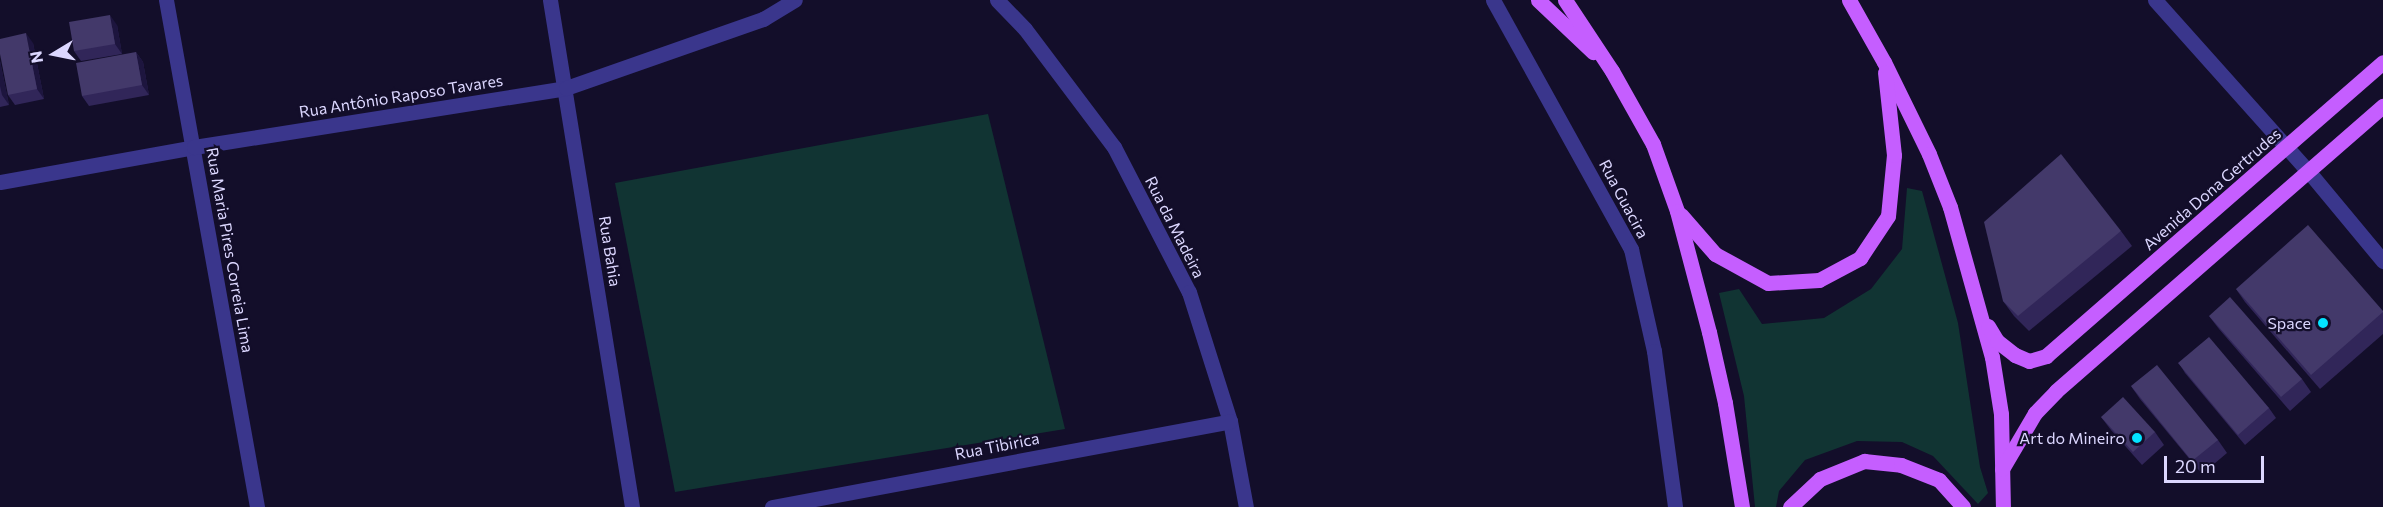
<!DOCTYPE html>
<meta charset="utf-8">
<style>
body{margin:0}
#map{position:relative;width:2383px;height:507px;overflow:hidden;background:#130e2a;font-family:Commissioner,sans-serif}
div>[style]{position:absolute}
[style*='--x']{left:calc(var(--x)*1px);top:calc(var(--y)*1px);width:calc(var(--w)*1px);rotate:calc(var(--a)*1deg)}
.green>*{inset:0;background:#113433}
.minor>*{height:15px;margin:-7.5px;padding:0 7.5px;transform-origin:7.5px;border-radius:7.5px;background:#3a368c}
.major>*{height:15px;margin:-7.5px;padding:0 7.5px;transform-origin:7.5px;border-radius:7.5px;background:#c55eff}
.wall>*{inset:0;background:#312659}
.shaded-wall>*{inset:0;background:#1d153e}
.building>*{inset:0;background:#43396a}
.dots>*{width:16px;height:16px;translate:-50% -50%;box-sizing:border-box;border:3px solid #130e2a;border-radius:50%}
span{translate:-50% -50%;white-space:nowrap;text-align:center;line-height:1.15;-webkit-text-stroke:4.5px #130e2a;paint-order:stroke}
.street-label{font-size:16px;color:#dcd7ff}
.poi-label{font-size:16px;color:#dcd7ff}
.right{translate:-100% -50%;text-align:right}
.north{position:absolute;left:24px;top:24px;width:60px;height:60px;-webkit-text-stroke:4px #130e2a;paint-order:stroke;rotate:260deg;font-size:16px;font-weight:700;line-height:24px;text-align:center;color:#dcd7ff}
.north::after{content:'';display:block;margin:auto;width:21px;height:27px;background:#dcd7ff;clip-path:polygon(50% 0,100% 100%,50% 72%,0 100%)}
.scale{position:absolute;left:2164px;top:456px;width:100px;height:27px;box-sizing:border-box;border:3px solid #dcd7ff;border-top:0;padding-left:8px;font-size:18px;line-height:21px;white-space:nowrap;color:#dcd7ff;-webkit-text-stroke:4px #130e2a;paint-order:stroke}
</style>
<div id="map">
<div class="green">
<div style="clip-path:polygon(988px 114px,1065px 429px,675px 492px,615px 183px)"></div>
<div style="clip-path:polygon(1907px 188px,1922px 191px,1958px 323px,1980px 467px,1988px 493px,1978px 504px,1933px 456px,1902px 442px,1857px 441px,1805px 460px,1779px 491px,1776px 507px,1755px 507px,1744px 396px,1719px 293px,1739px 289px,1762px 324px,1824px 318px,1871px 289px,1902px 249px)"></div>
</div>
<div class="minor">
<div style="--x:166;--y:0;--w:515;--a:79.82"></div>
<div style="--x:550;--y:0;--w:514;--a:80.81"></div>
<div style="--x:997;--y:0;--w:40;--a:46"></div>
<div style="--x:1025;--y:29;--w:148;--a:53"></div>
<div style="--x:1114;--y:147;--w:163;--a:62.7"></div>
<div style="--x:1189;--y:292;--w:135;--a:72.4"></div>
<div style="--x:1230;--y:421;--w:87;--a:79.5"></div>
<div style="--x:1493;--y:0;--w:285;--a:61"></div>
<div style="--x:1631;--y:249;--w:105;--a:77.3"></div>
<div style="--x:1654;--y:351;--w:157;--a:82.3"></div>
<div style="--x:2155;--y:0;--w:231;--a:48.2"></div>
<div style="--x:2309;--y:172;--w:116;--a:50.3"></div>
<div style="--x:0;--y:182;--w:197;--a:-10.2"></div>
<div style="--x:194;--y:147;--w:377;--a:-9"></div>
<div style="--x:566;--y:88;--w:209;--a:-19.3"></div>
<div style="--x:763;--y:19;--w:37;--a:-31"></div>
<div style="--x:772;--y:507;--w:466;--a:-10.6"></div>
</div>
<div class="major">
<div style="--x:1538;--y:0;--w:76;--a:43.4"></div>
<div style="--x:1565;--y:0;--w:85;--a:56.5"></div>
<div style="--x:1612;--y:71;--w:84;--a:60.7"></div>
<div style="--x:1653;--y:144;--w:71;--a:70.3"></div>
<div style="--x:1677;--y:211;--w:125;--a:75.2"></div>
<div style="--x:1709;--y:332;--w:73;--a:77.3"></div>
<div style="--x:1725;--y:403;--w:105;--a:80.7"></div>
<div style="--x:1849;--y:0;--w:71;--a:60.6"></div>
<div style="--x:1884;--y:62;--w:102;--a:63.9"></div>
<div style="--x:1929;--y:154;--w:57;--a:68.4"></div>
<div style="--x:1950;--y:207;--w:156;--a:74.4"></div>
<div style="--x:1992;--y:357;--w:58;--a:81"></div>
<div style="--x:2001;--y:414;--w:93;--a:88.8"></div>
<div style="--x:1681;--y:215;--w:52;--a:48.9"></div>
<div style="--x:1715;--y:254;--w:60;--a:28.7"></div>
<div style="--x:1768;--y:283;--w:51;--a:-3.4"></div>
<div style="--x:1819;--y:280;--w:47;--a:-28.2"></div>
<div style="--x:1860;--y:258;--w:50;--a:-56.3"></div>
<div style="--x:1888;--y:216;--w:61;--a:-84.4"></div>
<div style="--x:1894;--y:155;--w:83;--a:-96.2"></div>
<div style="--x:1988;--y:326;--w:17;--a:59"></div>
<div style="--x:1997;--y:341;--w:23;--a:38"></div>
<div style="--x:2015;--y:355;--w:15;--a:23"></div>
<div style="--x:2029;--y:361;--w:18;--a:-16"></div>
<div style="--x:2046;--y:356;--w:447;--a:-41.1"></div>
<div style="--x:2002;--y:469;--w:65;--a:-59.5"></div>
<div style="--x:2035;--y:413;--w:30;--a:-46"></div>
<div style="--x:2056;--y:391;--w:434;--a:-41.1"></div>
<div style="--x:1790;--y:507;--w:41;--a:-43"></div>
<div style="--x:1820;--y:479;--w:48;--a:-22.2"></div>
<div style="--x:1864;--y:461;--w:37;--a:6"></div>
<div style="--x:1901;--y:465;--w:41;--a:21.5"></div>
<div style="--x:1939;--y:480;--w:36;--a:48"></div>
</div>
<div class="wall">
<div style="clip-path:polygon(117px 25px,122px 54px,81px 61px,74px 51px)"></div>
<div style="clip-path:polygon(33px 43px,44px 99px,15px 105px,8px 95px)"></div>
<div style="clip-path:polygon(136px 52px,143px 62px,149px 95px,89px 106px,82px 96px)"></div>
<div style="clip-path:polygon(0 61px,9px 105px,0 107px)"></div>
<div style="clip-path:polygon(2121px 231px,2132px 246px,2029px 331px,2014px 316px,2003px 301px)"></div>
<div style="clip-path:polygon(2236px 289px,2383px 311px,2383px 334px,2320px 389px,2245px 302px)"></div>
<div style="clip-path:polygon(2209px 316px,2302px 379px,2311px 392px,2290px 411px,2219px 329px)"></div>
<div style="clip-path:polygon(2179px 363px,2269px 408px,2276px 418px,2245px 445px,2185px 373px)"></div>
<div style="clip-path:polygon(2131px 386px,2218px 440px,2227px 453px,2202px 474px,2140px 399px)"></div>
<div style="clip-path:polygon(2101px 417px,2155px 432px,2164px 445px,2142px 465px,2111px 430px)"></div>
</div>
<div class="shaded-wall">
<div style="clip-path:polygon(110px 15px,117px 25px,122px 54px,115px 44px)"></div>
<div style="clip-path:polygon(26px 33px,33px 43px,44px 99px,37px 89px)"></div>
<div style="clip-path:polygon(136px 52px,143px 62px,149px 95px,142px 85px)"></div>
<div style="clip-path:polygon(0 61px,9px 105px,2px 95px,0 86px)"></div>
</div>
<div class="building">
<div style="clip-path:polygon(110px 15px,115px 44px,74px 51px,69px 22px)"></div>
<div style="clip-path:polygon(26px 33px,37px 89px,8px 95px,0 54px,0 39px)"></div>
<div style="clip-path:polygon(136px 52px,142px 85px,82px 96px,76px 63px)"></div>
<div style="clip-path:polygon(2061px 154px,2121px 231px,2018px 316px,2003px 301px,1984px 222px)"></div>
<div style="clip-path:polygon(2308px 225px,2383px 311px,2383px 312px,2311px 375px,2236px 289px)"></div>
<div style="clip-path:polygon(2230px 297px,2302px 379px,2281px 397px,2209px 316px)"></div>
<div style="clip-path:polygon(2209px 337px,2269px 408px,2238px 435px,2178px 363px)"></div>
<div style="clip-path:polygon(2157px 365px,2218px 440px,2192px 461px,2131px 386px)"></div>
<div style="clip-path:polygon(2123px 397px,2155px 432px,2133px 452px,2101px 417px)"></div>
</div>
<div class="dots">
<div style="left:2323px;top:323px;background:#03e3ff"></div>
<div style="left:2137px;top:438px;background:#03e3ff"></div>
</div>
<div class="street-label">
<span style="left:401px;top:96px;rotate:-9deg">Rua Antônio Raposo Tavares</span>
<span style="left:2212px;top:189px;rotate:-41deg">Avenida Dona Gertrudes</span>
<span style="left:1624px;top:199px;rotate:62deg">Rua Guacira</span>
<span style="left:1175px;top:227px;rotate:63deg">Rua da Madeira</span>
<span style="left:230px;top:250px;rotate:80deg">Rua Maria Pires Correia Lima</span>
<span style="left:610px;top:251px;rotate:81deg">Rua Bahia</span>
<span style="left:997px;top:446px;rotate:-11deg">Rua Tibirica</span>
</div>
<div class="poi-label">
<span class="right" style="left:2311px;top:323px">Space</span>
<span class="right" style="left:2125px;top:438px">Art do Mineiro</span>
</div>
<div class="north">N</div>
<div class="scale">20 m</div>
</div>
